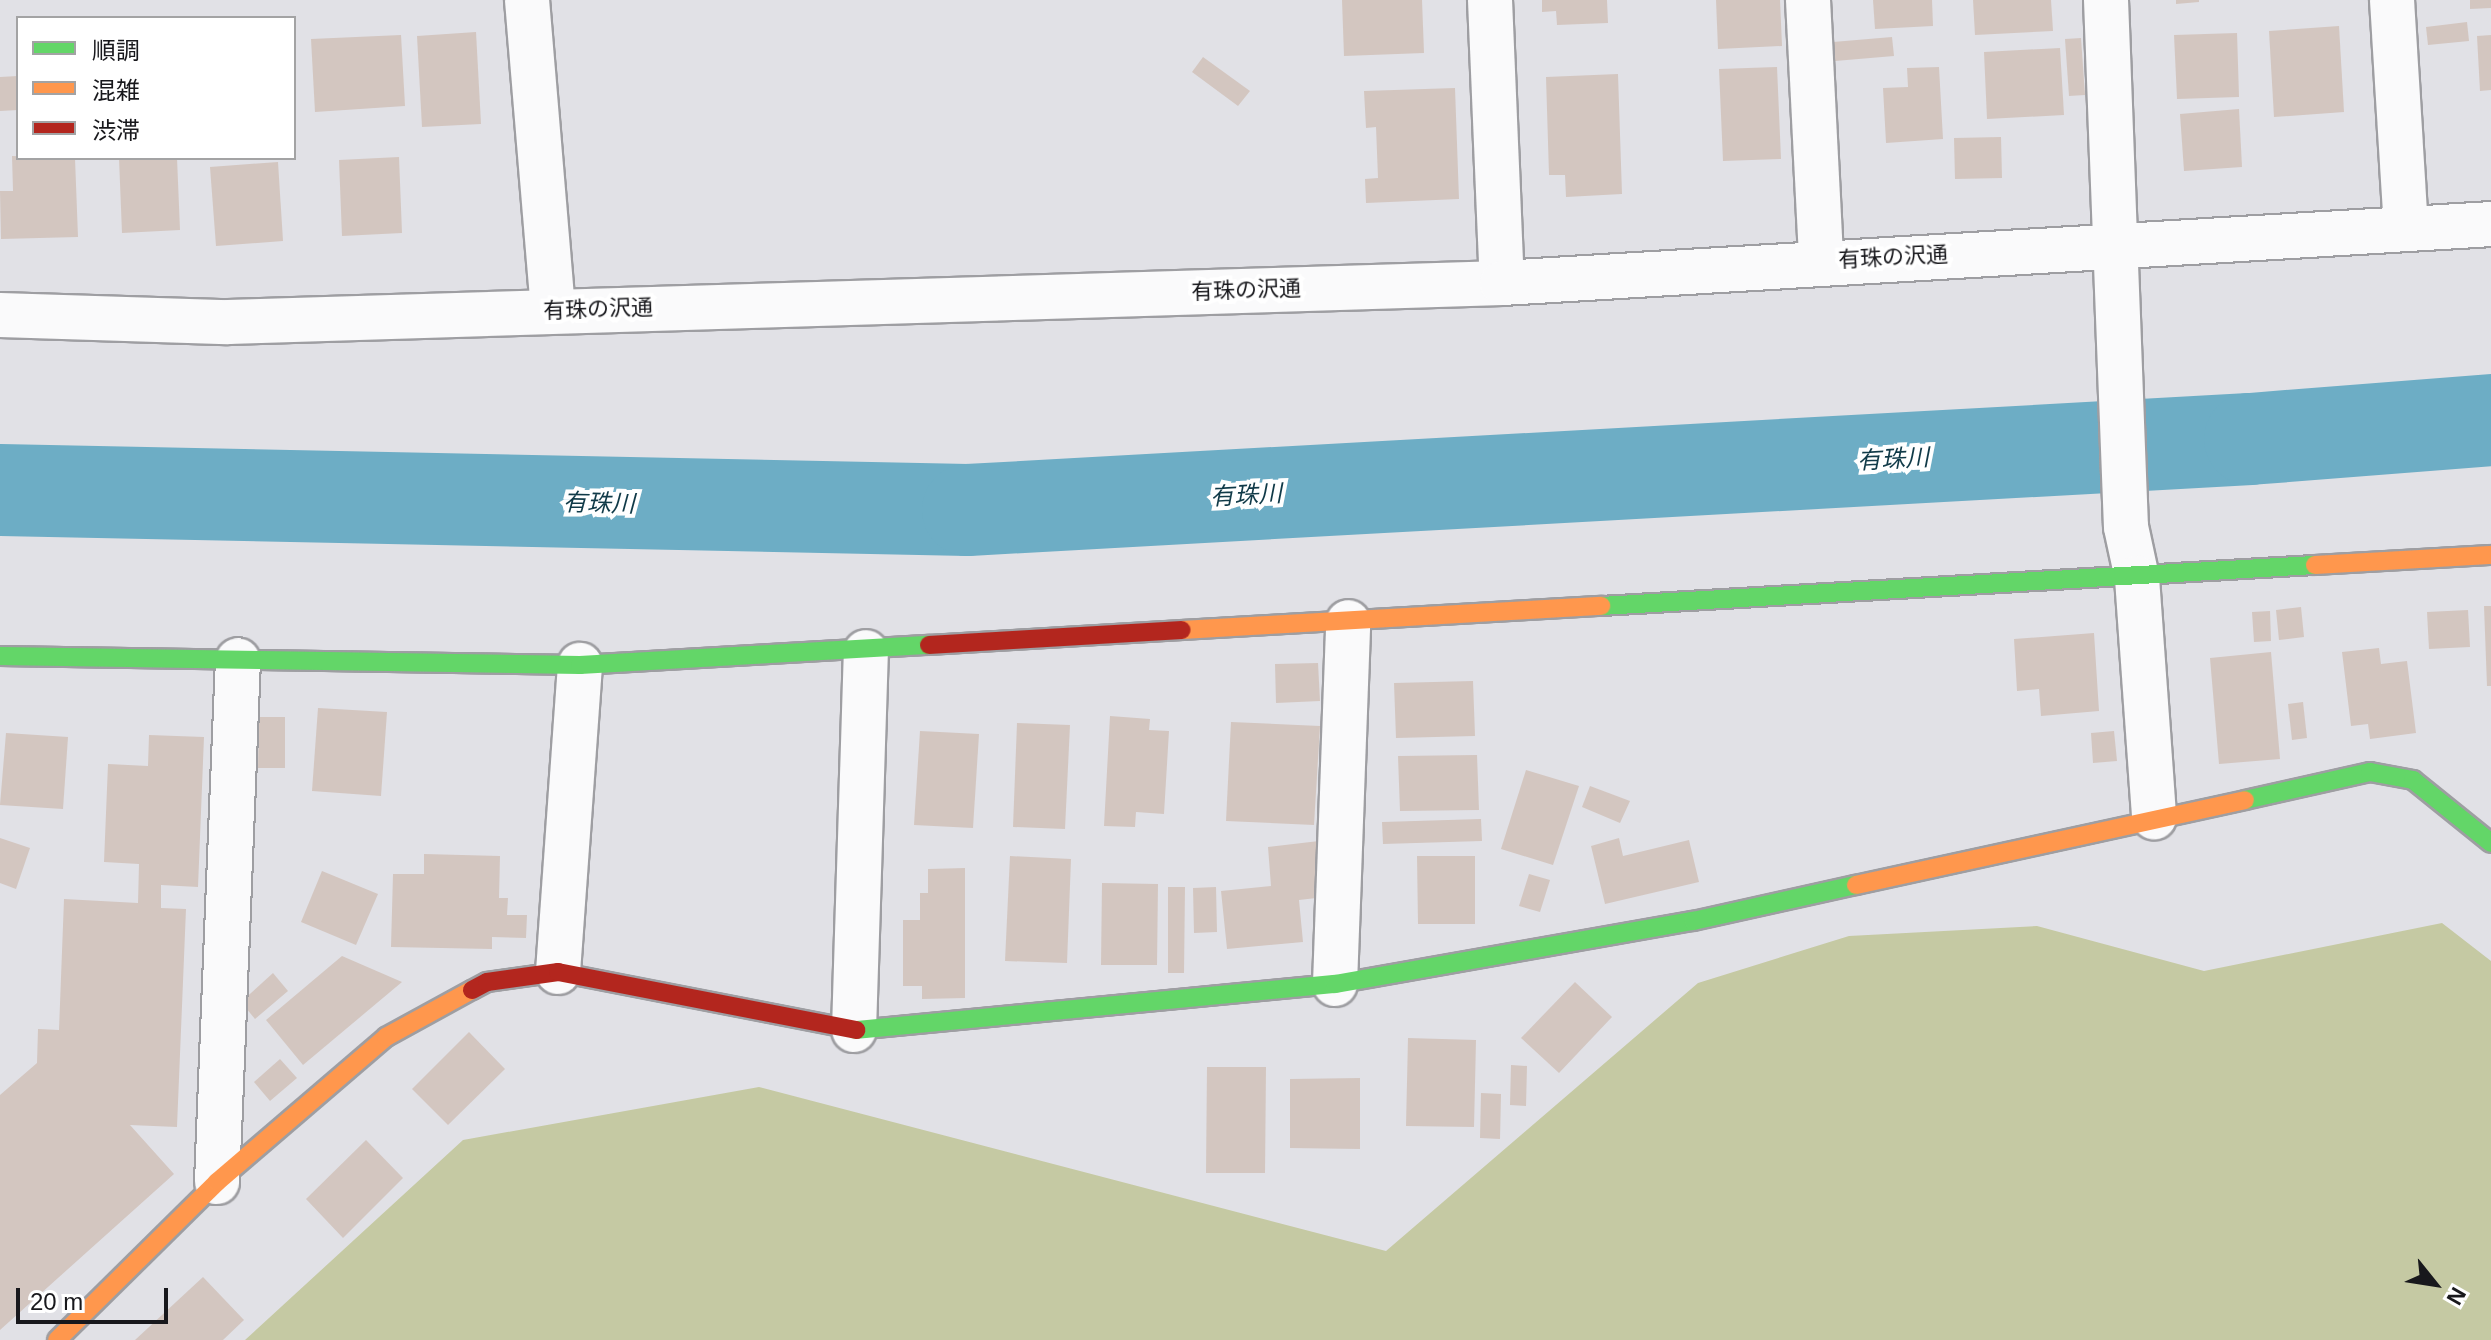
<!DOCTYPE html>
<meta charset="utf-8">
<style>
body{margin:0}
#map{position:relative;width:2491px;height:1340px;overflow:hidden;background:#e1e1e6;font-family:Helvetica,"Noto Sans JP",sans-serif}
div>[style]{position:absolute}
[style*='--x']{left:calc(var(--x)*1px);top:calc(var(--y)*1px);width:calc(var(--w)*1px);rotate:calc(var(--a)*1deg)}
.forest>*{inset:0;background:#c5c9a3}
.river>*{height:92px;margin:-46px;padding:0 46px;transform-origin:46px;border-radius:46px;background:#6dadc5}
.building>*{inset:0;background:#d3c6c0}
.roads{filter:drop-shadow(2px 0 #9e9ea2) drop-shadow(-2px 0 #9e9ea2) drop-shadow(0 2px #9e9ea2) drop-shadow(0 -2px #9e9ea2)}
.street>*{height:44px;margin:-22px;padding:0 22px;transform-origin:22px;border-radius:22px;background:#fafafb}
.fast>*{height:18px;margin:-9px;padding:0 9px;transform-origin:9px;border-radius:9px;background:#63d668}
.slow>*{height:18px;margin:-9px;padding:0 9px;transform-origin:9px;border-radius:9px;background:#ff974d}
.jam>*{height:18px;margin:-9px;padding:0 9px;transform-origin:9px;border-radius:9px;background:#b3261e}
span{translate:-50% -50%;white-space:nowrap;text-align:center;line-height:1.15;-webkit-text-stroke:8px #fff;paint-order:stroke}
.street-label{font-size:22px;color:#18181c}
.water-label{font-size:24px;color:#103a48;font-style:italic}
.legend{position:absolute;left:16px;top:16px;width:280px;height:144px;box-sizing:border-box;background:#fff;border:2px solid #a3a3a4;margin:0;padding:10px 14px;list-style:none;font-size:24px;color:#18181c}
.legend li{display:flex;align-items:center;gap:16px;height:40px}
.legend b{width:40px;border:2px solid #a3a3a4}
.north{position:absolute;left:2395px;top:1244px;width:80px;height:80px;-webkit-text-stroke:6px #fff;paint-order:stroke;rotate:120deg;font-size:22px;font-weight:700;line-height:32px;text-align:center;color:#18181c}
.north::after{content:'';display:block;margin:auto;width:28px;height:36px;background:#18181c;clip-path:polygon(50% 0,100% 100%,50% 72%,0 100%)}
.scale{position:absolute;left:16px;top:1288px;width:152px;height:36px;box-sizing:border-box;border:4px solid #18181c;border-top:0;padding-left:10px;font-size:24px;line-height:28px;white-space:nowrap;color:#18181c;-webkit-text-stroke:6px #fff;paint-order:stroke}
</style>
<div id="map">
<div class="forest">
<div style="clip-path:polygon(2442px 923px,2491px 961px,2491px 1340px,245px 1340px,463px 1140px,759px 1087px,1386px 1251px,1698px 983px,1849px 936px,2037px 926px,2204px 971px)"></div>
</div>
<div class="river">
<div style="--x:0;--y:490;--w:968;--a:1.18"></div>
<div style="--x:968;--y:510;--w:1284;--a:-3.17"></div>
<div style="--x:2250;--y:439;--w:242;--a:-4.5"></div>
</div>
<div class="building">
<div style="clip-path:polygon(1342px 0,1422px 0,1424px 53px,1344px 56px)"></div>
<div style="clip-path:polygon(1542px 0,1607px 0,1608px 23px,1557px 25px,1556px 11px,1542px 12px)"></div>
<div style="clip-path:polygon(1716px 0,1780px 0,1782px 46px,1718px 49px)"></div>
<div style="clip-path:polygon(1873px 0,1932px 0,1933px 26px,1875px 29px)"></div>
<div style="clip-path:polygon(1973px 0,2051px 0,2053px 31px,1975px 35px)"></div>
<div style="clip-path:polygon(2176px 0,2199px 0,2199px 2px,2176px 4px)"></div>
<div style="clip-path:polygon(2470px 0,2491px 0,2491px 8px,2470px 9px)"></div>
<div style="clip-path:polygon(2467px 22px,2469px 41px,2428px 45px,2426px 27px)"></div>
<div style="clip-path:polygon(2339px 26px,2344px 112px,2274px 117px,2269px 31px)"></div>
<div style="clip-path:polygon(476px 32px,481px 124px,422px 127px,417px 36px)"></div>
<div style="clip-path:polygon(2237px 33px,2239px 97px,2177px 99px,2174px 35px)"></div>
<div style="clip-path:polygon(401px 35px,405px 106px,315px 112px,311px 39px)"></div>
<div style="clip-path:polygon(2491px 35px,2491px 90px,2480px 91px,2477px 36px)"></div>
<div style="clip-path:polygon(1892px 37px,1894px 56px,1835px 61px,1833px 42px)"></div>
<div style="clip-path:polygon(2081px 38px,2085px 95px,2069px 96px,2065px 39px)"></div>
<div style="clip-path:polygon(2060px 48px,2064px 115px,1987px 119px,1984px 52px)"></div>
<div style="clip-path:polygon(1203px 57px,1250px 91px,1238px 106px,1192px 72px)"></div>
<div style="clip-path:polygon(1777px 67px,1781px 159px,1723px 161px,1719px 69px)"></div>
<div style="clip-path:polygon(1939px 67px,1943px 139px,1886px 143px,1883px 88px,1908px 87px,1907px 68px)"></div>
<div style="clip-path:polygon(1618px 74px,1622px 194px,1566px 197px,1565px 175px,1549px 175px,1546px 77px)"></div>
<div style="clip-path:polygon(18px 76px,18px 110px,0 111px,0 77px)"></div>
<div style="clip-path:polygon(1455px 88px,1459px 199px,1366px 203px,1365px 179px,1378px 178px,1376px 127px,1366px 128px,1364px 91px)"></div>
<div style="clip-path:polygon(2239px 109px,2242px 167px,2184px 171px,2180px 114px)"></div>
<div style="clip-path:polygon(2001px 137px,2002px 178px,1955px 179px,1954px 138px)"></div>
<div style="clip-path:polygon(12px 156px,75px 158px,78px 237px,1px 239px,0 191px,13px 191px)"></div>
<div style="clip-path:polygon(399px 157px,402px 233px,342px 236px,339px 160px)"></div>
<div style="clip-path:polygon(119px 158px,177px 158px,180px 230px,122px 233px)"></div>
<div style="clip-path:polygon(278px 162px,283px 241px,216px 246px,210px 167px)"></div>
<div style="clip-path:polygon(2484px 606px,2491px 606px,2491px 686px,2487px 686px)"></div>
<div style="clip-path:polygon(2301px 607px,2304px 637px,2279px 640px,2276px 610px)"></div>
<div style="clip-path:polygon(2468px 610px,2470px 647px,2429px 649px,2427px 612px)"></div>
<div style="clip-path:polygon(2270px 611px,2271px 641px,2254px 642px,2252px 612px)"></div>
<div style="clip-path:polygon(2094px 633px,2099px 711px,2041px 716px,2039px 689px,2017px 691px,2014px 639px)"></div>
<div style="clip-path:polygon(2379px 648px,2381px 664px,2407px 661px,2416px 733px,2370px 739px,2368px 724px,2351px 726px,2342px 652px)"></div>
<div style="clip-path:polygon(2271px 652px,2280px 759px,2219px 764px,2210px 658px)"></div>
<div style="clip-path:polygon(1318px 663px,1320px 701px,1276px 703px,1275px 664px)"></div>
<div style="clip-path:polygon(1473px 681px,1475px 736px,1396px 738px,1394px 683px)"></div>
<div style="clip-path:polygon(2303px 702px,2307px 738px,2292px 740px,2288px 704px)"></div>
<div style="clip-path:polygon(318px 708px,387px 712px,381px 796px,312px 791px)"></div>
<div style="clip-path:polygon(1110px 716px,1150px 719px,1149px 730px,1169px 731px,1164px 814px,1136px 812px,1135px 827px,1104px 826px)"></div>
<div style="clip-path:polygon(259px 717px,285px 717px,285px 768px,258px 768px)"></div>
<div style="clip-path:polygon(1231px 722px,1320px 726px,1314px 825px,1226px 821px)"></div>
<div style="clip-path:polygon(1017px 723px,1070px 725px,1065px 829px,1013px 827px)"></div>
<div style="clip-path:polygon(920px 731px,979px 734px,973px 828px,914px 825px)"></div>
<div style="clip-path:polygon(2114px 731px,2117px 761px,2093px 763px,2091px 733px)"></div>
<div style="clip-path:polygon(6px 733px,68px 737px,63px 809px,0 805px)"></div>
<div style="clip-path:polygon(149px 735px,204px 737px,198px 887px,161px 885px,161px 908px,186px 909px,177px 1127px,130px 1125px,174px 1174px,0 1330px,0 1095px,37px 1063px,38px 1029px,59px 1030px,64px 899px,138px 903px,139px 864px,104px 862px,108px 764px,148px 766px)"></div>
<div style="clip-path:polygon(1477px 755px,1479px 810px,1400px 811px,1398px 756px)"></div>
<div style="clip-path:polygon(1526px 770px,1579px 786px,1553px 865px,1501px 849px)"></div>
<div style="clip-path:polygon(1590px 786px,1630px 801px,1620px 823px,1582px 807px)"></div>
<div style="clip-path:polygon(1481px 819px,1482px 841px,1383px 844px,1382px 822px)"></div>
<div style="clip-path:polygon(0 838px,30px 848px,16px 889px,0 883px)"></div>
<div style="clip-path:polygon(1619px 838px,1623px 856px,1689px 840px,1699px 882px,1605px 904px,1591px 846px)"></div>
<div style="clip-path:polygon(1319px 841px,1325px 897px,1299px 900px,1303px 942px,1227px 949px,1221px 891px,1271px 886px,1268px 847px)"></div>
<div style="clip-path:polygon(424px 854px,500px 856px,499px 898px,508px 898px,507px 915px,527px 915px,526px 938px,492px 937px,492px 949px,391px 947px,393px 874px,424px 874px)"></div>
<div style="clip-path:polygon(1010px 856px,1071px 859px,1067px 963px,1005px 961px)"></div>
<div style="clip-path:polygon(1417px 856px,1475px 856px,1475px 924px,1418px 924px)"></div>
<div style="clip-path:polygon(965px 868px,965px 998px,922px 999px,922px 986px,903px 986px,903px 920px,920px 920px,920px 893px,928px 893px,928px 869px)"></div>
<div style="clip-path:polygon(322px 871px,378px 894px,356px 945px,301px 922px)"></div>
<div style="clip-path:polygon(1529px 874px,1550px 880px,1540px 912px,1519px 906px)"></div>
<div style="clip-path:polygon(1102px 883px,1158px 884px,1157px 965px,1101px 965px)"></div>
<div style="clip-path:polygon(1168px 887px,1185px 887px,1184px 973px,1168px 973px)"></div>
<div style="clip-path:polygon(1216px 887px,1217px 932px,1194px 933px,1193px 888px)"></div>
<div style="clip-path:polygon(342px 956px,402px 982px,303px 1065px,266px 1020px)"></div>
<div style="clip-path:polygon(273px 973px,288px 991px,255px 1019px,241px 1002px)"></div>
<div style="clip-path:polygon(1575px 982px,1612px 1017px,1559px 1073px,1521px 1038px)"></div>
<div style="clip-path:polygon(469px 1032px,505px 1069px,448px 1125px,412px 1089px)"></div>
<div style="clip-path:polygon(1408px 1038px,1476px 1040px,1474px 1127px,1406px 1126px)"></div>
<div style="clip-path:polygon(280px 1059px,297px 1078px,270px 1101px,254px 1082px)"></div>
<div style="clip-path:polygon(1511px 1065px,1527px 1066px,1526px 1106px,1510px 1105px)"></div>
<div style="clip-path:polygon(1207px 1067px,1266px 1067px,1265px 1173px,1206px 1173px)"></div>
<div style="clip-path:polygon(1360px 1078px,1360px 1149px,1290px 1148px,1290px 1079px)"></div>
<div style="clip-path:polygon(1481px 1093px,1501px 1094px,1500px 1139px,1480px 1138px)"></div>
<div style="clip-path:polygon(366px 1140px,403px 1178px,343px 1238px,306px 1199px)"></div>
<div style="clip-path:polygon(203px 1277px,244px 1320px,223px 1340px,135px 1340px)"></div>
</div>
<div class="roads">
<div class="street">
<div style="--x:527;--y:0;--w:311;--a:85.2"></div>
<div style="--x:1490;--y:0;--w:283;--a:87.6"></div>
<div style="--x:1808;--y:0;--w:261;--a:87.1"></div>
<div style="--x:2106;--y:0;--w:527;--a:87.83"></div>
<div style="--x:2126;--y:527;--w:52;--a:77.8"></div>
<div style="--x:2137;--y:578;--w:240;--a:85.9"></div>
<div style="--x:2392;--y:0;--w:228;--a:86.5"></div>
<div style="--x:0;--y:315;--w:228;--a:1.8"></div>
<div style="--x:228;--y:322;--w:1275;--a:-1.75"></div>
<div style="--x:1502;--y:283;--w:991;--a:-3.41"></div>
<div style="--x:558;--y:972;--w:308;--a:-85.9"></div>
<div style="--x:1335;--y:984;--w:362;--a:-87.9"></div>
<div style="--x:854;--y:1030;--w:378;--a:-88.2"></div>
<div style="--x:217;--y:1182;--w:522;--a:-87.7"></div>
</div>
<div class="fast">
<div style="--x:1601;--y:606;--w:715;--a:-3.29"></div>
<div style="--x:0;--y:656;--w:580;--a:0.89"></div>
<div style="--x:580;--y:665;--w:350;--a:-3.3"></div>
<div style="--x:2245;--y:800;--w:128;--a:-12.6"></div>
<div style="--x:2370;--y:772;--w:44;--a:10.5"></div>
<div style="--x:2413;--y:780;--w:100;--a:38.9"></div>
<div style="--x:856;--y:1030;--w:481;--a:-5.5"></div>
<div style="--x:1335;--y:984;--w:364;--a:-10"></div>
<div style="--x:1693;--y:921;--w:167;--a:-12.5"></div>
</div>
<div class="slow">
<div style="--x:2315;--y:565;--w:176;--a:-3.3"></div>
<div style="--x:1182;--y:630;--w:420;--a:-3.3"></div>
<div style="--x:1856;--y:885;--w:398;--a:-12.3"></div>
<div style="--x:57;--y:1340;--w:225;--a:-44.6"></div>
<div style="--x:217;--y:1182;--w:223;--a:-40.6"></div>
<div style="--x:386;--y:1037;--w:98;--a:-28.7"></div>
</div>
<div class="jam">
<div style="--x:929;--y:645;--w:253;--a:-3.4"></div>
<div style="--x:472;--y:990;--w:17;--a:-28"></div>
<div style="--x:487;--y:982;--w:72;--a:-8"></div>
<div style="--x:558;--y:972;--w:304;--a:11"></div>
</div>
</div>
<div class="street-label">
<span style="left:1893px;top:257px;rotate:-3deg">有珠の沢通</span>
<span style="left:1246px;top:290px;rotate:-2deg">有珠の沢通</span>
<span style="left:598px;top:309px;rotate:-2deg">有珠の沢通</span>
</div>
<div class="water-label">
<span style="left:1893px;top:459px;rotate:-3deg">有珠川</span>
<span style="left:1246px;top:495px;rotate:-3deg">有珠川</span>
<span style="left:599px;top:503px;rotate:1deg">有珠川</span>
</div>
<ul class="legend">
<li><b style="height:10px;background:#63d668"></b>順調</li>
<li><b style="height:10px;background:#ff974d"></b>混雑</li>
<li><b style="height:10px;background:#b3261e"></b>渋滞</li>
</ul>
<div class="north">N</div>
<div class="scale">20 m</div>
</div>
